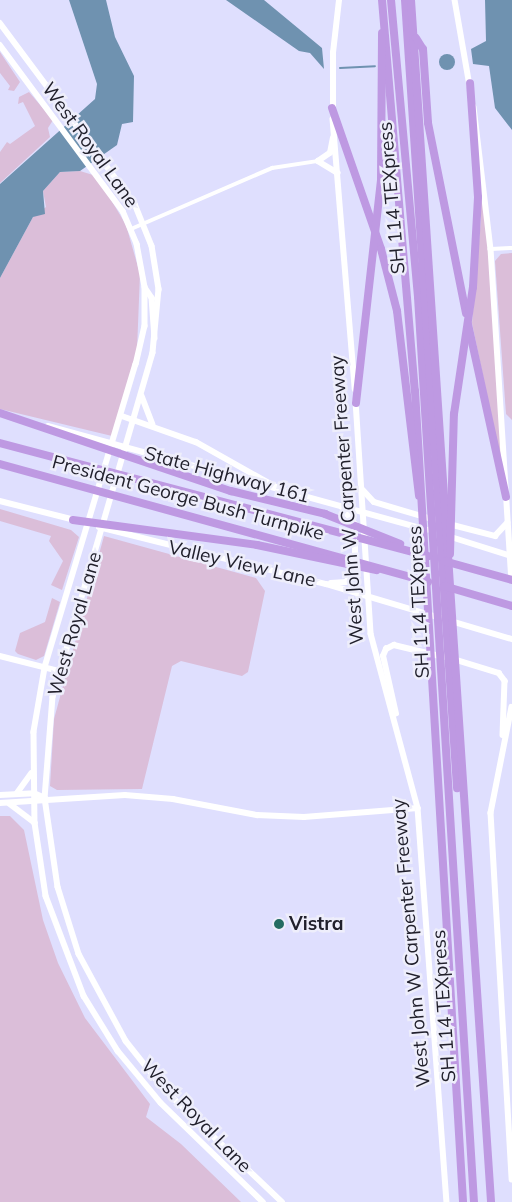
<!DOCTYPE html>
<style>
body{margin:0}
#map{position:relative;width:512px;height:1202px;overflow:hidden;background:#dfdffe;font-family:Mulish,sans-serif}
div>[style]{position:absolute}
[style*='--x']{left:calc(var(--x)*1px);top:calc(var(--y)*1px);width:calc(var(--w)*1px);rotate:calc(var(--a)*1deg)}
.green>*{inset:0;background:#dbbed9}
.water>*{inset:0;background:#6f92b0}
.round{border-radius:50%}
.stream>*{height:2px;margin:-1px;padding:0 1px;transform-origin:1px;border-radius:1px;background:#6f92b0}
.street>*{height:4px;margin:-2px;padding:0 2px;transform-origin:2px;border-radius:2px;background:#fff}
.secondary>*{height:5.5px;margin:-2.75px;padding:0 2.75px;transform-origin:2.75px;border-radius:2.75px;background:#fff}
.highway>*{height:8px;margin:-4px;padding:0 4px;transform-origin:4px;border-radius:4px;background:#be99e2}
.dots>*{width:14px;height:14px;translate:-50% -50%;box-sizing:border-box;border:2px solid #eeeefb;border-radius:50%}
span{translate:-50% -50%;white-space:nowrap;text-align:center;line-height:1.15;-webkit-text-stroke:5px #eeeefb;paint-order:stroke}
.street-label{font-size:19px;color:#21202c}
.poi-label{font-size:19px;color:#21202c;font-weight:700}
.left{translate:0 -50%;text-align:left}
</style>
<div id="map">
<div class="green">
<div style="clip-path:polygon(0 52px,20px 82px,14px 91px,8px 90px,10px 86px,0 73px)"></div>
<div style="clip-path:polygon(29px 92px,53px 120px,48px 128px,50px 137px,0 183px,0 152px,7px 142px,10px 144px,35px 126px,23px 102px,18px 104px,19px 97px)"></div>
<div style="clip-path:polygon(479px 147px,485px 202px,503px 472px,472px 323px,481px 219px)"></div>
<div style="clip-path:polygon(80px 171px,93px 175px,110px 198px,126px 225px,140px 274px,137px 350px,112px 436px,0 409px,0 278px,33px 217px,46px 207px,43px 191px,60px 172px)"></div>
<div style="clip-path:polygon(512px 253px,512px 420px,506px 414px,495px 261px,501px 254px)"></div>
<div style="clip-path:polygon(0 509px,71px 530px,79px 537px,62px 590px,51px 585px,63px 561px,49px 541px,51px 536px,0 521px)"></div>
<div style="clip-path:polygon(104px 536px,256px 578px,265px 591px,248px 672px,242px 676px,181px 661px,172px 666px,142px 789px,57px 790px,50px 786px,54px 719px)"></div>
<div style="clip-path:polygon(52px 598px,60px 602px,44px 656px,36px 660px,18px 654px,15px 651px,20px 633px,45px 622px)"></div>
<div style="clip-path:polygon(0 816px,10px 816px,24px 830px,43px 920px,58px 963px,85px 1018px,150px 1104px,146px 1117px,181px 1144px,241px 1202px,0 1202px)"></div>
</div>
<div class="water">
<div style="clip-path:polygon(69px 0,106px 0,115px 37px,134px 76px,133px 122px,122px 124px,117px 145px,80px 171px,60px 172px,43px 191px,45px 214px,33px 217px,0 278px,0 184px,95px 99px,97px 84px)"></div>
<div style="clip-path:polygon(226px 0,264px 0,322px 48px,324px 69px,310px 53px,299px 51px)"></div>
<div style="clip-path:polygon(485px 0,512px 0,512px 130px,495px 108px,489px 66px,473px 64px,471px 49px,486px 41px)"></div>
<div class="round" style="left:439px;top:54px;width:16px;height:16px"></div>
</div>
<div class="stream">
<div style="--x:340;--y:68;--w:35;--a:-3"></div>
</div>
<div class="street">
<div style="--x:131;--y:229;--w:154;--a:-23.4"></div>
<div style="--x:272;--y:168;--w:47;--a:-8.7"></div>
<div style="--x:491;--y:249;--w:21;--a:-3"></div>
</div>
<div class="secondary">
<div style="--x:455;--y:0;--w:87;--a:80.1"></div>
<div style="--x:0;--y:23;--w:226;--a:53.3"></div>
<div style="--x:135;--y:204;--w:45;--a:68"></div>
<div style="--x:152;--y:246;--w:44;--a:80.8"></div>
<div style="--x:159;--y:289;--w:64;--a:95.4"></div>
<div style="--x:153;--y:353;--w:358;--a:106.2"></div>
<div style="--x:53;--y:697;--w:101;--a:94.5"></div>
<div style="--x:45;--y:798;--w:90;--a:81.7"></div>
<div style="--x:58;--y:887;--w:70;--a:72.6"></div>
<div style="--x:79;--y:954;--w:99;--a:61.6"></div>
<div style="--x:126;--y:1041;--w:63;--a:51.5"></div>
<div style="--x:165;--y:1090;--w:162;--a:43.7"></div>
<div style="--x:0;--y:45;--w:207;--a:53.5"></div>
<div style="--x:123;--y:211;--w:36;--a:67"></div>
<div style="--x:137;--y:244;--w:44;--a:79.5"></div>
<div style="--x:145;--y:287;--w:39;--a:90"></div>
<div style="--x:145;--y:326;--w:39;--a:103"></div>
<div style="--x:136;--y:364;--w:317;--a:106.7"></div>
<div style="--x:45;--y:668;--w:65;--a:99.8"></div>
<div style="--x:34;--y:732;--w:91;--a:89.4"></div>
<div style="--x:35;--y:823;--w:74;--a:81.4"></div>
<div style="--x:46;--y:896;--w:107;--a:69.2"></div>
<div style="--x:84;--y:996;--w:65;--a:58.3"></div>
<div style="--x:118;--y:1051;--w:67;--a:50.4"></div>
<div style="--x:161;--y:1103;--w:142;--a:44.1"></div>
<div style="--x:474;--y:107;--w:143;--a:83.2"></div>
<div style="--x:491;--y:249;--w:332;--a:86.4"></div>
<div style="--x:333;--y:110;--w:57;--a:-90"></div>
<div style="--x:333;--y:53;--w:53;--a:-83.5"></div>
<div style="--x:333;--y:119;--w:271;--a:85.3"></div>
<div style="--x:318;--y:161;--w:14;--a:-34"></div>
<div style="--x:330;--y:153;--w:15;--a:-79"></div>
<div style="--x:318;--y:161;--w:23;--a:31"></div>
<div style="--x:146;--y:289;--w:11;--a:56"></div>
<div style="--x:152;--y:298;--w:40;--a:85.7"></div>
<div style="--x:142;--y:396;--w:30;--a:69"></div>
<div style="--x:356;--y:401;--w:233;--a:86.3"></div>
<div style="--x:371;--y:634;--w:180;--a:74.9"></div>
<div style="--x:418;--y:808;--w:395;--a:85.8"></div>
<div style="--x:122;--y:416;--w:78;--a:19.4"></div>
<div style="--x:196;--y:442;--w:94;--a:29.3"></div>
<div style="--x:48;--y:426;--w:393;--a:15.3"></div>
<div style="--x:363;--y:490;--w:16;--a:47"></div>
<div style="--x:374;--y:502;--w:64;--a:16.4"></div>
<div style="--x:0;--y:501;--w:77;--a:14.2"></div>
<div style="--x:449;--y:524;--w:48;--a:14.6"></div>
<div style="--x:495;--y:536;--w:18;--a:-47"></div>
<div style="--x:99;--y:527;--w:234;--a:14.1"></div>
<div style="--x:326;--y:584;--w:194;--a:16.5"></div>
<div style="--x:448;--y:536;--w:67;--a:17.4"></div>
<div style="--x:331;--y:583;--w:15;--a:-4"></div>
<div style="--x:346;--y:582;--w:15;--a:-53"></div>
<div style="--x:355;--y:570;--w:45;--a:-90"></div>
<div style="--x:355;--y:525;--w:21;--a:-127"></div>
<div style="--x:0;--y:656;--w:61;--a:14.3"></div>
<div style="--x:453;--y:659;--w:48;--a:16.9"></div>
<div style="--x:499;--y:673;--w:10;--a:53"></div>
<div style="--x:505;--y:681;--w:54;--a:92.1"></div>
<div style="--x:512;--y:707;--w:108;--a:101.2"></div>
<div style="--x:491;--y:813;--w:367;--a:86.7"></div>
<div style="--x:396;--y:714;--w:59;--a:-102.6"></div>
<div style="--x:383;--y:656;--w:8;--a:-67"></div>
<div style="--x:386;--y:649;--w:9;--a:-27"></div>
<div style="--x:394;--y:645;--w:51;--a:13.5"></div>
<div style="--x:17;--y:793;--w:24;--a:-54"></div>
<div style="--x:0;--y:795;--w:34;--a:-3"></div>
<div style="--x:34;--y:793;--w:12;--a:24"></div>
<div style="--x:0;--y:803;--w:125;--a:-3.7"></div>
<div style="--x:125;--y:795;--w:48;--a:4.8"></div>
<div style="--x:173;--y:799;--w:86;--a:10.8"></div>
<div style="--x:257;--y:815;--w:47;--a:2.4"></div>
<div style="--x:304;--y:817;--w:114;--a:-4.5"></div>
<div style="--x:10;--y:804;--w:31;--a:37"></div>
</div>
<div class="highway">
<div style="--x:382;--y:0;--w:392;--a:85.2"></div>
<div style="--x:415;--y:391;--w:812;--a:86.61"></div>
<div style="--x:391;--y:0;--w:298;--a:84.8"></div>
<div style="--x:418;--y:297;--w:907;--a:86.46"></div>
<div style="--x:405;--y:0;--w:790;--a:86.22"></div>
<div style="--x:411;--y:0;--w:1205;--a:86.19"></div>
<div style="--x:416;--y:38;--w:13;--a:58"></div>
<div style="--x:423;--y:49;--w:74;--a:86.1"></div>
<div style="--x:428;--y:123;--w:194;--a:78.7"></div>
<div style="--x:332;--y:108;--w:149;--a:70.8"></div>
<div style="--x:381;--y:249;--w:64;--a:75.5"></div>
<div style="--x:397;--y:311;--w:186;--a:83.2"></div>
<div style="--x:468;--y:324;--w:177;--a:77.6"></div>
<div style="--x:356;--y:403;--w:224;--a:-83.6"></div>
<div style="--x:381;--y:180;--w:147;--a:-89.6"></div>
<div style="--x:0;--y:413;--w:244;--a:18.7"></div>
<div style="--x:231;--y:491;--w:97;--a:13.7"></div>
<div style="--x:325;--y:514;--w:81;--a:21.8"></div>
<div style="--x:0;--y:443;--w:443;--a:14.8"></div>
<div style="--x:0;--y:464;--w:444;--a:15.4"></div>
<div style="--x:73;--y:520;--w:186;--a:7.7"></div>
<div style="--x:257;--y:545;--w:122;--a:11.9"></div>
<div style="--x:450;--y:554;--w:140;--a:-88.4"></div>
<div style="--x:454;--y:414;--w:128;--a:-81.5"></div>
<div style="--x:473;--y:287;--w:90;--a:-86.8"></div>
<div style="--x:478;--y:197;--w:114;--a:-94"></div>
<div style="--x:444;--y:561;--w:71;--a:15.6"></div>
<div style="--x:444;--y:586;--w:71;--a:16.4"></div>
</div>
<div class="dots">
<div style="left:279px;top:924px;background:#246c62"></div>
</div>
<div class="street-label">
<span style="left:90px;top:145px;rotate:54deg">West Royal Lane</span>
<span style="left:392px;top:198px;rotate:-95deg">SH 114 TEXpress</span>
<span style="left:227px;top:475px;rotate:15deg">State Highway 161</span>
<span style="left:188px;top:498px;rotate:15deg">President George Bush Turnpike</span>
<span style="left:347px;top:500px;rotate:-94deg">West John W Carpenter Freeway</span>
<span style="left:242px;top:564px;rotate:13deg">Valley View Lane</span>
<span style="left:419px;top:602px;rotate:-93deg">SH 114 TEXpress</span>
<span style="left:75px;top:624px;rotate:-74deg">West Royal Lane</span>
<span style="left:411px;top:943px;rotate:-95deg">West John W Carpenter Freeway</span>
<span style="left:444px;top:1006px;rotate:-94deg">SH 114 TEXpress</span>
<span style="left:196px;top:1116px;rotate:46deg">West Royal Lane</span>
</div>
<div class="poi-label">
<span class="left" style="left:289px;top:924px">Vistra</span>
</div>
</div>
